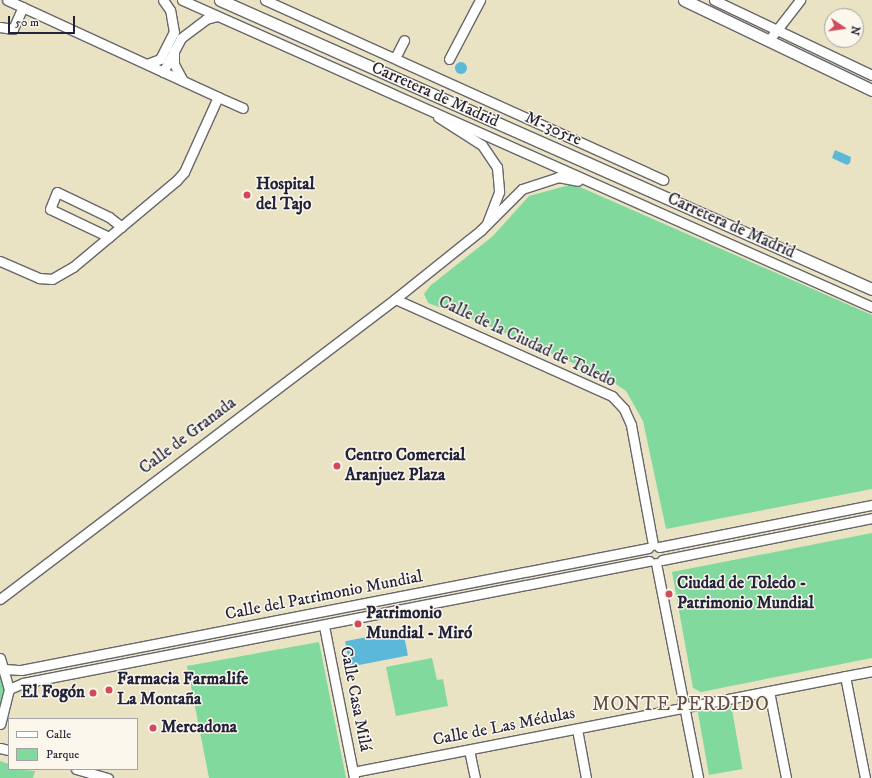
<!DOCTYPE html>
<meta charset="utf-8">
<style>
body{margin:0}
#map{position:relative;width:872px;height:778px;overflow:hidden;background:#eae3c3;font-family:"IM FELL DW Pica",serif}
div>[style]{position:absolute}
.green>*{inset:0;background:#81d99d;transform-origin:0 0}
.water>*{inset:0;background:#5cb8d9;transform-origin:0 0}
.round{border-radius:50%}
.roads{filter:drop-shadow(1px 0 #68666b) drop-shadow(-1px 0 #68666b) drop-shadow(0 1px #68666b) drop-shadow(0 -1px #68666b)}
.minor>*{height:9px;margin:-4.5px;padding:0 4.5px;transform-origin:4.5px;border-radius:4.5px;background:#fff}
.major>*{height:11px;margin:-5.5px;padding:0 5.5px;transform-origin:5.5px;border-radius:5.5px;background:#fff}
.dots>*{width:11px;height:11px;translate:-50% -50%;box-sizing:border-box;border:2px solid #fbf7ec;border-radius:50%}
span{translate:-50% -50%;white-space:nowrap;text-align:center;line-height:1.15;-webkit-text-stroke:3px #fbf7ec;paint-order:stroke}
.street-label{font-size:17px;color:#22223b}
.poi-label{font-size:17px;color:#22223b;font-weight:700}
.left{translate:0 -50%;text-align:left}
.right{translate:-100% -50%;text-align:right}
.quarter-label{font-size:19px;color:#614b47;letter-spacing:1px}
.legend{position:absolute;left:8px;top:718px;width:130px;height:52px;box-sizing:border-box;background:#fbf7ec;border:1px solid #a4a2a5;margin:0;padding:5px 7px;list-style:none;font-size:12px;color:#22223b}
.legend li{display:flex;align-items:center;gap:8px;height:20px}
.legend b{width:20px;border:1px solid #a4a2a5}
.north{position:absolute;left:824px;top:8px;width:40px;height:40px;box-sizing:border-box;background:#fbf7ec;border:1px solid #a4a2a5;border-radius:50%;rotate:103deg;font-size:11px;font-weight:700;line-height:16px;text-align:center;color:#22223b}
.north::after{content:'';display:block;margin:auto;width:14px;height:18px;background:#d1495b;clip-path:polygon(50% 0,100% 100%,50% 72%,0 100%)}
.scale{position:absolute;left:8px;top:16px;width:67px;height:18px;box-sizing:border-box;border:2px solid #22223b;border-top:0;padding-left:5px;font-size:12px;line-height:14px;white-space:nowrap;color:#22223b;-webkit-text-stroke:3px #fbf7ec;paint-order:stroke}
</style>
<div id="map">
<div class="green">
<div style="clip-path:polygon(573px 184px,872px 315px,872px 489px,666px 529px,643px 421px,626px 391px,607px 378px,482px 323px,428px 303px,424px 294px,430px 286px,493px 236px,529px 196px)"></div>
<div style="clip-path:polygon(872px 533px,872px 658px,701px 692px,693px 688px,672px 572px)"></div>
<div style="clip-path:polygon(319px 642px,346px 778px,209px 778px,187px 666px)"></div>
<div style="clip-path:polygon(432px 658px,437px 680px,443px 679px,448px 706px,396px 716px,386px 667px)"></div>
<div style="clip-path:polygon(0 671px,4px 692px,0 715px)"></div>
<div style="left:731px;top:704px;width:66px;height:34px;rotate:80deg"></div>
<div style="clip-path:polygon(0 761px,9px 764px,9px 769px,35px 771px,33px 778px,0 778px)"></div>
</div>
<div class="water">
<div class="round" style="left:455px;top:62px;width:12px;height:12px"></div>
<div style="clip-path:polygon(835px 150px,851px 157px,850px 163px,847px 165px,832px 158px)"></div>
<div style="left:403px;top:630px;width:26px;height:59px;rotate:79deg"></div>
</div>
<div class="roads">
<div class="minor">
<div style="left:182px;top:0;width:755px;rotate:23.99deg"></div>
<div style="left:265px;top:0;width:437px;rotate:24.3deg"></div>
<div style="left:714px;top:0;width:175px;rotate:25.4deg"></div>
<div style="left:0;top:27px;width:13px;rotate:9deg"></div>
<div style="left:13px;top:29px;width:24px;rotate:-66deg"></div>
<div style="left:769px;top:40px;width:51px;rotate:-52.2deg"></div>
<div style="left:174px;top:50px;width:14px;rotate:90deg"></div>
<div style="left:174px;top:64px;width:19px;rotate:62deg"></div>
<div style="left:395px;top:58px;width:20px;rotate:-63deg"></div>
<div style="left:449px;top:59px;width:67px;rotate:-62.3deg"></div>
<div style="left:147px;top:64px;width:14px;rotate:-21deg"></div>
<div style="left:160px;top:59px;width:30px;rotate:-63deg"></div>
<div style="left:174px;top:32px;width:22px;rotate:-100deg"></div>
<div style="left:170px;top:10px;width:12px;rotate:-125deg"></div>
<div style="left:163px;top:72px;width:38px;rotate:-62deg"></div>
<div style="left:181px;top:38px;width:31px;rotate:-37deg"></div>
<div style="left:206px;top:19px;width:11px;rotate:-15deg"></div>
<div style="left:218px;top:97px;width:27px;rotate:24deg"></div>
<div style="left:438px;top:117px;width:52px;rotate:32.5deg"></div>
<div style="left:482px;top:145px;width:27px;rotate:56deg"></div>
<div style="left:497px;top:167px;width:25px;rotate:85deg"></div>
<div style="left:499px;top:192px;width:33px;rotate:111deg"></div>
<div style="left:109px;top:237px;width:65px;rotate:-154.6deg"></div>
<div style="left:50px;top:209px;width:18px;rotate:-68deg"></div>
<div style="left:57px;top:192px;width:58px;rotate:25.7deg"></div>
<div style="left:109px;top:217px;width:16px;rotate:38deg"></div>
<div style="left:0;top:261px;width:43px;rotate:23.6deg"></div>
<div style="left:39px;top:278px;width:13px;rotate:4deg"></div>
<div style="left:52px;top:279px;width:24px;rotate:-30deg"></div>
<div style="left:73px;top:267px;width:134px;rotate:-39.9deg"></div>
<div style="left:176px;top:181px;width:12px;rotate:-48deg"></div>
<div style="left:184px;top:172px;width:82px;rotate:-65.6deg"></div>
<div style="left:218px;top:97px;width:232px;rotate:-155.3deg"></div>
<div style="left:395px;top:299px;width:238px;rotate:24.1deg"></div>
<div style="left:612px;top:396px;width:18px;rotate:47deg"></div>
<div style="left:624px;top:409px;width:17px;rotate:66deg"></div>
<div style="left:631px;top:425px;width:122px;rotate:79.6deg"></div>
<div style="left:659px;top:547px;width:217px;rotate:-11.2deg"></div>
<div style="left:662px;top:560px;width:214px;rotate:-11.3deg"></div>
<div style="left:656px;top:563px;width:219px;rotate:78.9deg"></div>
<div style="left:0;top:599px;width:496px;rotate:-37.2deg"></div>
<div style="left:395px;top:299px;width:110px;rotate:-38.7deg"></div>
<div style="left:481px;top:230px;width:58px;rotate:-45deg"></div>
<div style="left:522px;top:189px;width:38px;rotate:-18deg"></div>
<div style="left:558px;top:177px;width:20px;rotate:11deg"></div>
<div style="left:324px;top:626px;width:154px;rotate:78.8deg"></div>
<div style="left:0;top:658px;width:32px;rotate:74deg"></div>
<div style="left:9px;top:689px;width:36px;rotate:104deg"></div>
<div style="left:5px;top:669px;width:16px;rotate:4deg"></div>
<div style="left:21px;top:670px;width:639px;rotate:-11.01deg"></div>
<div style="left:845px;top:676px;width:104px;rotate:78.9deg"></div>
<div style="left:9px;top:689px;width:15px;rotate:-23deg"></div>
<div style="left:23px;top:683px;width:638px;rotate:-11.03deg"></div>
<div style="left:769px;top:691px;width:89px;rotate:78.9deg"></div>
<div style="left:577px;top:729px;width:50px;rotate:79.6deg"></div>
<div style="left:0;top:748px;width:9px;rotate:13deg"></div>
<div style="left:469px;top:750px;width:29px;rotate:78deg"></div>
<div style="left:76px;top:769px;width:33px;rotate:16deg"></div>
<div style="left:353px;top:772px;width:529px;rotate:-11.01deg"></div>
</div>
<div class="major">
<div style="left:220px;top:0;width:713px;rotate:23.91deg"></div>
<div style="left:684px;top:0;width:208px;rotate:25.6deg"></div>
</div>
</div>
<div class="dots">
<div style="left:247px;top:195px;background:#d1495b"></div>
<div style="left:337px;top:466px;background:#d1495b"></div>
<div style="left:669px;top:594px;background:#d1495b"></div>
<div style="left:358px;top:624px;background:#d1495b"></div>
<div style="left:109px;top:690px;background:#d1495b"></div>
<div style="left:93px;top:693px;background:#d1495b"></div>
<div style="left:153px;top:728px;background:#d1495b"></div>
</div>
<div class="street-label">
<span style="left:435px;top:95px;rotate:24deg">Carretera de Madrid</span>
<span style="left:553px;top:129px;rotate:24deg">M-305re</span>
<span style="left:731px;top:226px;rotate:24deg">Carretera de Madrid</span>
<span style="left:527px;top:342px;rotate:25deg">Calle de la Ciudad de Toledo</span>
<span style="left:188px;top:436px;rotate:-37deg">Calle de Granada</span>
<span style="left:324px;top:596px;rotate:-11deg">Calle del Patrimonio Mundial</span>
<span style="left:355px;top:699px;rotate:79deg">Calle Casa Milá</span>
<span style="left:504px;top:727px;rotate:-11deg">Calle de Las Médulas</span>
</div>
<div class="poi-label">
<span class="left" style="left:256px;top:195px">Hospital<br>del Tajo</span>
<span class="left" style="left:345px;top:466px">Centro Comercial<br>Aranjuez Plaza</span>
<span class="left" style="left:677px;top:594px">Ciudad de Toledo -<br>Patrimonio Mundial</span>
<span class="left" style="left:366px;top:624px">Patrimonio<br>Mundial - Miró</span>
<span class="left" style="left:117px;top:690px">Farmacia Farmalife<br>La Montaña</span>
<span class="right" style="left:85px;top:693px">El Fogón</span>
<span class="left" style="left:161px;top:728px">Mercadona</span>
</div>
<div class="quarter-label">
<span style="left:681px;top:705px">MONTE PERDIDO</span>
</div>
<ul class="legend">
<li><b style="height:5px;background:#fff"></b>Calle</li>
<li><b style="height:11px;background:#81d99d"></b>Parque</li>
</ul>
<div class="north">N</div>
<div class="scale">50 m</div>
</div>
